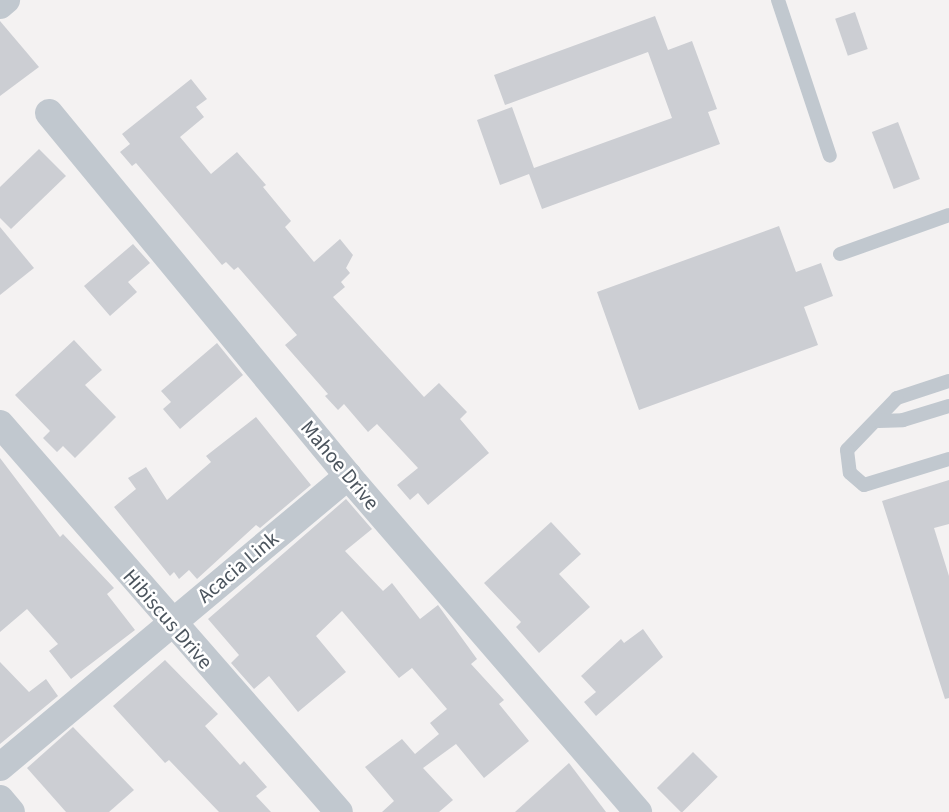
<!DOCTYPE html>
<style>
body{margin:0}
#map{position:relative;width:949px;height:812px;overflow:hidden;background:#f4f2f2;font-family:"Source Sans 3",sans-serif}
div>[style]{position:absolute}
.building>*{inset:0;background:#ccced3;transform-origin:0 0}
.lane>*{height:14px;margin:-7px;padding:0 7px;transform-origin:7px;border-radius:7px;background:#c1c8cf}
.street>*{height:28px;margin:-14px;padding:0 14px;transform-origin:14px;border-radius:14px;background:#c1c8cf}
span{translate:-50% -50%;white-space:nowrap;text-align:center;line-height:1.15;-webkit-text-stroke:5px #fff;paint-order:stroke}
.street-label{font-size:21px;color:#4b545d}
</style>
<div id="map">
<div class="building">
<div style="left:855px;top:12px;width:39px;height:21px;rotate:71deg"></div>
<div style="clip-path:polygon(655px 16px,668px 50px,692px 41px,717px 109px,708px 112px,720px 144px,542px 209px,529px 174px,500px 185px,477px 120px,512px 107px,534px 168px,672px 118px,648px 52px,505px 105px,494px 75px)"></div>
<div style="clip-path:polygon(0 21px,39px 67px,0 96px)"></div>
<div style="clip-path:polygon(191px 79px,207px 99px,196px 107px,204px 117px,180px 137px,211px 174px,237px 152px,266px 185px,263px 187px,291px 221px,285px 227px,314px 262px,340px 239px,353px 255px,346px 268px,350px 273px,341px 282px,345px 287px,333px 297px,424px 397px,439px 383px,467px 412px,460px 419px,489px 453px,428px 505px,418px 493px,410px 500px,397px 485px,418px 468px,377px 424px,368px 432px,344px 404px,338px 410px,325px 396px,328px 394px,285px 345px,297px 335px,238px 267px,234px 270px,226px 262px,222px 265px,136px 163px,132px 166px,120px 152px,130px 144px,122px 134px)"></div>
<div style="left:898px;top:122px;width:61px;height:28px;rotate:69deg"></div>
<div style="clip-path:polygon(39px 149px,66px 176px,11px 229px,0 218px,0 187px)"></div>
<div style="clip-path:polygon(779px 226px,796px 272px,821px 263px,833px 296px,804px 307px,818px 345px,639px 410px,597px 292px)"></div>
<div style="clip-path:polygon(0 227px,34px 268px,0 295px)"></div>
<div style="clip-path:polygon(133px 244px,150px 263px,128px 282px,137px 292px,110px 316px,84px 286px)"></div>
<div style="clip-path:polygon(74px 340px,102px 370px,85px 385px,116px 417px,75px 458px,63px 446px,57px 452px,43px 438px,50px 431px,15px 395px)"></div>
<div style="clip-path:polygon(217px 343px,243px 375px,180px 429px,163px 409px,171px 402px,161px 391px)"></div>
<div style="clip-path:polygon(256px 417px,311px 485px,260px 528px,256px 525px,197px 579px,189px 570px,179px 579px,174px 572px,170px 576px,114px 507px,136px 489px,128px 478px,146px 467px,167px 500px,211px 462px,206px 456px)"></div>
<div style="clip-path:polygon(0 458px,60px 537px,63px 534px,114px 588px,107px 594px,135px 630px,71px 679px,49px 651px,58px 644px,27px 609px,0 632px)"></div>
<div style="clip-path:polygon(949px 480px,949px 524px,934px 528px,949px 576px,949px 698px,945px 699px,882px 501px)"></div>
<div style="clip-path:polygon(346px 499px,372px 529px,345px 551px,383px 591px,392px 583px,420px 619px,438px 605px,477px 659px,471px 664px,504px 700px,499px 704px,529px 741px,484px 778px,456px 744px,423px 768px,453px 800px,439px 812px,382px 812px,394px 801px,365px 767px,402px 739px,415px 754px,439px 734px,430px 723px,447px 709px,412px 668px,399px 678px,342px 611px,316px 636px,346px 672px,298px 712px,269px 676px,254px 689px,231px 663px,239px 655px,208px 619px)"></div>
<div style="clip-path:polygon(551px 522px,581px 554px,559px 574px,590px 607px,539px 653px,516px 627px,521px 622px,484px 583px)"></div>
<div style="clip-path:polygon(643px 629px,663px 657px,596px 716px,584px 702px,596px 692px,581px 676px,621px 639px,624px 643px)"></div>
<div style="clip-path:polygon(165px 660px,218px 714px,205px 726px,240px 765px,244px 761px,267px 787px,256px 796px,271px 812px,219px 812px,169px 760px,165px 763px,113px 706px)"></div>
<div style="clip-path:polygon(0 662px,29px 692px,46px 679px,58px 696px,0 744px)"></div>
<div style="clip-path:polygon(73px 727px,134px 790px,109px 812px,66px 812px,27px 768px)"></div>
<div style="left:693px;top:752px;width:35px;height:51px;rotate:45deg"></div>
<div style="clip-path:polygon(569px 763px,606px 812px,515px 812px)"></div>
</div>
<div class="lane">
<div style="left:778px;top:0;width:164px;rotate:71.6deg"></div>
<div style="left:840px;top:254px;width:116px;rotate:-19.7deg"></div>
<div style="left:949px;top:381px;width:55px;rotate:161.9deg"></div>
<div style="left:897px;top:398px;width:72px;rotate:133.9deg"></div>
<div style="left:847px;top:450px;width:23px;rotate:83deg"></div>
<div style="left:850px;top:473px;width:18px;rotate:41deg"></div>
<div style="left:864px;top:485px;width:89px;rotate:-17deg"></div>
<div style="left:879px;top:421px;width:24px;rotate:-2deg"></div>
<div style="left:903px;top:420px;width:48px;rotate:-16.9deg"></div>
</div>
<div class="street">
<div style="left:0;top:5px;width:8px;rotate:-40deg"></div>
<div style="left:49px;top:113px;width:470px;rotate:50.5deg"></div>
<div style="left:348px;top:476px;width:444px;rotate:49.2deg"></div>
<div style="left:0;top:424px;width:515px;rotate:48.86deg"></div>
<div style="left:0;top:767px;width:454px;rotate:-39.9deg"></div>
<div style="left:0;top:799px;width:17px;rotate:50deg"></div>
</div>
<div class="street-label">
<span style="left:340px;top:465px;rotate:50deg">Mahoe Drive</span>
<span style="left:238px;top:567px;rotate:-40deg">Acacia Link</span>
<span style="left:168px;top:619px;rotate:49deg">Hibiscus Drive</span>
</div>
</div>
